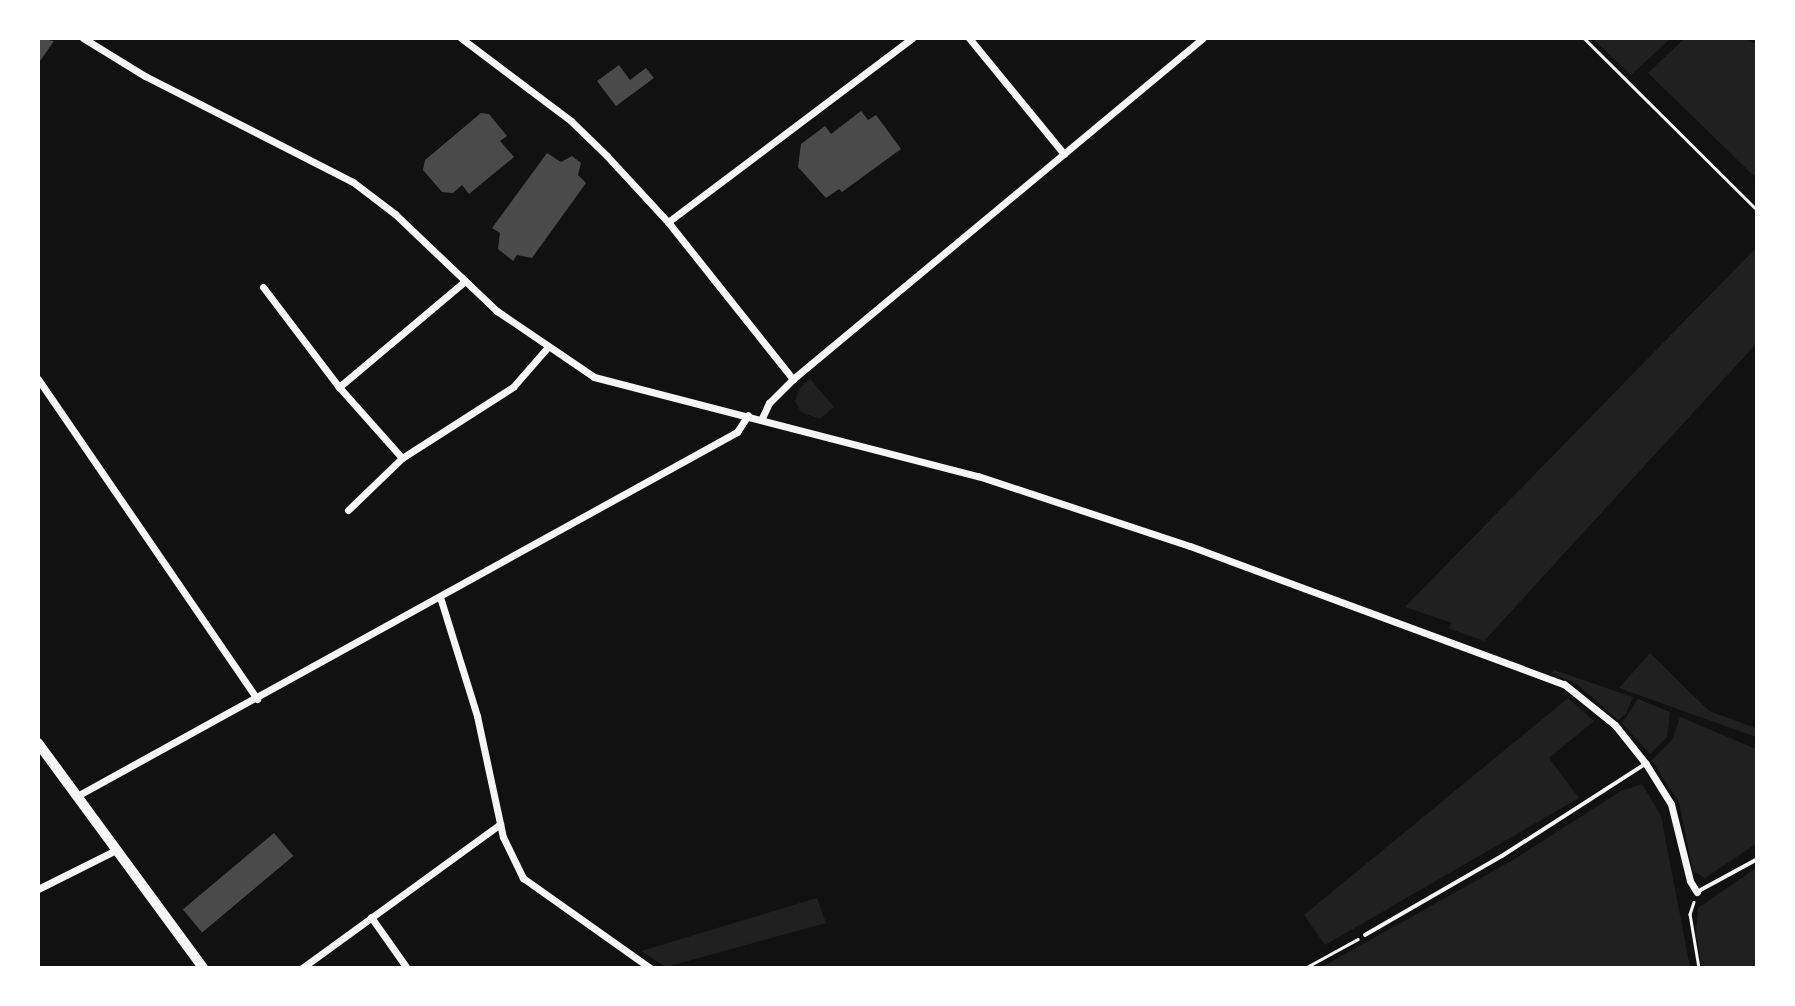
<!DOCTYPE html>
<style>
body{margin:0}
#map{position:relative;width:1795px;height:1006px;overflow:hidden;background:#111;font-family:"Crimson Pro",serif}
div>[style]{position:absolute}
.green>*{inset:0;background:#202020}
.building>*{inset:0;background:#4a4a4a;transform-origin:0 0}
.path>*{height:2.5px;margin:-1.25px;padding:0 1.25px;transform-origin:1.25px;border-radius:1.25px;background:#f5f5f5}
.service>*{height:3.5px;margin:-1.75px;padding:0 1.75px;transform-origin:1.75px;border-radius:1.75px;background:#f5f5f5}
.minor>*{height:7px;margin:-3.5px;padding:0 3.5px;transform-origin:3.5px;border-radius:3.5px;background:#f5f5f5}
.secondary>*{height:10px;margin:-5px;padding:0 5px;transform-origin:5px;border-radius:5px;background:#f5f5f5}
span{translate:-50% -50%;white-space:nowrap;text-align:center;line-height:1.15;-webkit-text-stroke:5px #fff;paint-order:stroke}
.frame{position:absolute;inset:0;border:40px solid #fff;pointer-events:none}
</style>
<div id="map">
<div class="green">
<div style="clip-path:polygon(1593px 39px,1670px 39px,1631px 75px)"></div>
<div style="clip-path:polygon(1684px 39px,1744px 39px,1756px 44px,1756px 178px,1648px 73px)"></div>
<div style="clip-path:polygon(1756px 248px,1756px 344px,1484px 641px,1448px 628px,1452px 623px,1405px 607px)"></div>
<div style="clip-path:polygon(810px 379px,834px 407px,820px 419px,801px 412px,795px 401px,799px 389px)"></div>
<div style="clip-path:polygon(1650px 653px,1709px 711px,1756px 728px,1756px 737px,1619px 688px)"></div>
<div style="clip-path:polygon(1554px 670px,1633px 697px,1626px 714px,1618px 720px,1578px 685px,1552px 673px)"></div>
<div style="clip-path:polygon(1568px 698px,1594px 721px,1549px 758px,1579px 798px,1325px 945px,1304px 915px)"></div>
<div style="clip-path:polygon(1638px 699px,1670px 712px,1667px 737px,1650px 754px,1622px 723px)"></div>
<div style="clip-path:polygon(1680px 717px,1756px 749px,1756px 844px,1705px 878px,1693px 871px,1679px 803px,1652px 760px,1672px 740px)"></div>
<div style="clip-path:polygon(1642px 784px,1661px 816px,1690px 967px,1322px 967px,1513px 860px,1621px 791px)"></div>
<div style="clip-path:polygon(1756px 868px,1756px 967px,1702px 967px,1696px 933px,1698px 908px)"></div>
<div style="clip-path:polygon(817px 898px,826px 923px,666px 967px,641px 951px)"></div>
</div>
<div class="building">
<div style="clip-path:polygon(38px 38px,54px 41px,38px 64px)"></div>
<div style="clip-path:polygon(619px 65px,630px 80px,646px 68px,654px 78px,616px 106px,597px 81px)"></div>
<div style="clip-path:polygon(861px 111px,868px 120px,876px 115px,901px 149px,842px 192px,839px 189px,826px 198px,798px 167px,801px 144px,825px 126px,831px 134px)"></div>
<div style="clip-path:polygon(481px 113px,489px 114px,507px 136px,500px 141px,514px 157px,469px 194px,462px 185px,453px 193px,442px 192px,423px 170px,425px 160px)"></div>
<div style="clip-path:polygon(547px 153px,561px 162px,572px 156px,581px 163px,578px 175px,586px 183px,532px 258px,517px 255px,513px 261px,498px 249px,500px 233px,492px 228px)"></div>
<div style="left:274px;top:833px;width:30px;height:119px;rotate:50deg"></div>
</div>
<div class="path">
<div style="left:1584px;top:38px;width:243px;rotate:44.8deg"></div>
<div style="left:1694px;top:902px;width:13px;rotate:108deg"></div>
<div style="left:1690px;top:914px;width:55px;rotate:80.5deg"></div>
<div style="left:1305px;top:968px;width:60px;rotate:-28.7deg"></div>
</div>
<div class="service">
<div style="left:1697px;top:892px;width:67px;rotate:-28.5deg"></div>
<div style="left:1365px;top:935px;width:158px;rotate:-30deg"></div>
<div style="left:1502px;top:856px;width:169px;rotate:-32.7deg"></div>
</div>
<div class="minor">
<div style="left:83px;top:38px;width:73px;rotate:31.5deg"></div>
<div style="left:145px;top:76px;width:233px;rotate:27deg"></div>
<div style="left:353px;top:182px;width:53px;rotate:37.3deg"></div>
<div style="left:395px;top:214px;width:141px;rotate:43.6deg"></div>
<div style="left:497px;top:311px;width:117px;rotate:34.2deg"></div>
<div style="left:594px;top:377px;width:397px;rotate:14.5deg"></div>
<div style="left:978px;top:476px;width:223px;rotate:18.3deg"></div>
<div style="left:1190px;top:546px;width:399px;rotate:20.3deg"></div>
<div style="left:1564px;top:684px;width:65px;rotate:38.8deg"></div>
<div style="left:1615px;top:725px;width:50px;rotate:51.5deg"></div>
<div style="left:1646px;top:764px;width:47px;rotate:58deg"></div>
<div style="left:1671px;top:804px;width:79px;rotate:76.1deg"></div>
<div style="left:1690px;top:881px;width:13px;rotate:58deg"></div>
<div style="left:461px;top:38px;width:138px;rotate:37deg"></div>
<div style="left:571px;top:121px;width:50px;rotate:44.2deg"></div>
<div style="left:607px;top:156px;width:90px;rotate:47.3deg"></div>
<div style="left:668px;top:222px;width:201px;rotate:51.5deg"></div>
<div style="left:969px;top:38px;width:150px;rotate:50.7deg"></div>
<div style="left:668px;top:222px;width:306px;rotate:-37deg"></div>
<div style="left:465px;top:281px;width:165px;rotate:139.9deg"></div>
<div style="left:339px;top:387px;width:95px;rotate:48.4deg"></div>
<div style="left:402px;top:458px;width:132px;rotate:-32.6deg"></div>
<div style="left:513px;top:387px;width:52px;rotate:-48.9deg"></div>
<div style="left:263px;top:287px;width:126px;rotate:52.8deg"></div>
<div style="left:38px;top:379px;width:388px;rotate:55.6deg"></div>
<div style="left:762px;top:418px;width:17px;rotate:-65deg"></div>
<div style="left:769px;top:403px;width:34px;rotate:-45deg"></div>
<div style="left:793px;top:379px;width:533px;rotate:-39.75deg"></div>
<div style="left:348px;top:510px;width:75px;rotate:-43.9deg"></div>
<div style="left:440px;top:597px;width:125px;rotate:72.7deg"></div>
<div style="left:477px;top:716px;width:124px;rotate:77.9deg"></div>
<div style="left:503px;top:837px;width:46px;rotate:64deg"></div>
<div style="left:523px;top:878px;width:156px;rotate:35.3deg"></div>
<div style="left:77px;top:796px;width:754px;rotate:-28.88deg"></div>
<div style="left:737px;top:432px;width:20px;rotate:-57deg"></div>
<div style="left:38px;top:889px;width:87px;rotate:-26.6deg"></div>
<div style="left:371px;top:917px;width:62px;rotate:54.8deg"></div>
<div style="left:302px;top:968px;width:245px;rotate:-36deg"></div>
</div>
<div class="secondary">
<div style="left:38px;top:743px;width:279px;rotate:53.7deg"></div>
</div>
<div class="frame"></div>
</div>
